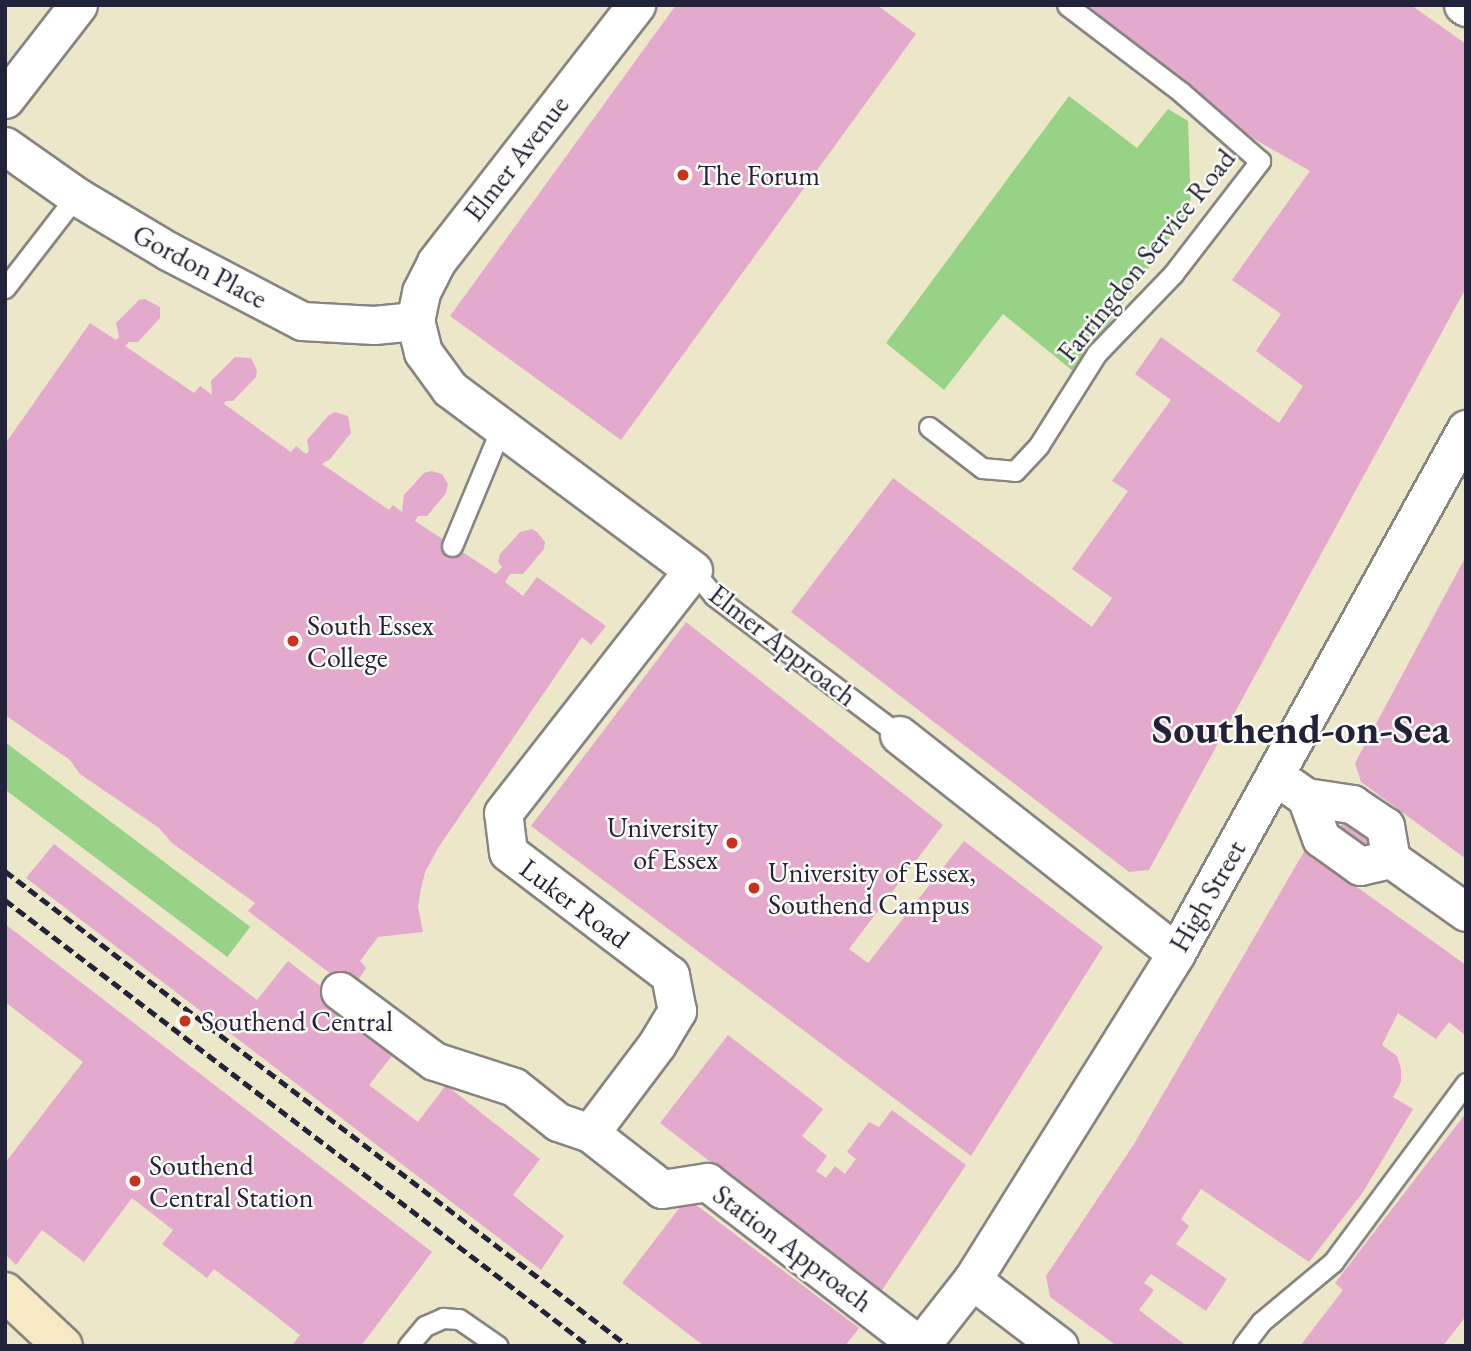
<!DOCTYPE html>
<style>
body{margin:0}
#map{position:relative;width:1471px;height:1351px;overflow:hidden;background:#ede7ca;font-family:"EB Garamond",serif}
div>[style]{position:absolute}
.green>*{inset:0;background:#97d286;transform-origin:0 0}
.building>*{inset:0;background:#e3aace;transform-origin:0 0}
.roads{filter:drop-shadow(2px 0 #888482) drop-shadow(-2px 0 #888482) drop-shadow(0 2px #888482) drop-shadow(0 -2px #888482)}
.lane>*{height:19px;margin:-9.5px;padding:0 9.5px;transform-origin:9.5px;border-radius:9.5px;background:#fff}
.street>*{height:37px;margin:-18.5px;padding:0 18.5px;transform-origin:18.5px;border-radius:18.5px;background:#fff}
.secondary>*{height:38px;margin:-19px;padding:0 19px;transform-origin:19px;border-radius:19px;background:#f7e9c3}
.rail>*{height:5px;margin-top:-2.5px;transform-origin:0;background:repeating-linear-gradient(90deg,#22223b 0 10px,transparent 0 15px)}
.dots>*{width:19px;height:19px;translate:-50% -50%;box-sizing:border-box;border:4px solid #fdfcf7;border-radius:50%}
span{translate:-50% -50%;white-space:nowrap;text-align:center;line-height:1.15;-webkit-text-stroke:5px #fdfcf7;paint-order:stroke}
.street-label{font-size:28px;color:#22223b}
.poi-label{font-size:28px;color:#22223b}
.left{translate:0 -50%;text-align:left}
.right{translate:-100% -50%;text-align:right}
.town-label{font-size:42px;color:#22223b;font-weight:700}
.frame{position:absolute;inset:0;border:7px solid #22223b;pointer-events:none}
</style>
<div id="map">
<div class="green">
<div style="clip-path:polygon(1069px 96px,1137px 148px,1168px 109px,1188px 121px,1191px 209px,1074px 372px,1003px 314px,944px 390px,886px 343px)"></div>
<div style="left:5px;top:742px;width:307px;height:38px;rotate:37deg"></div>
</div>
<div class="building">
<div style="clip-path:polygon(676px 5px,877px 5px,916px 34px,621px 440px,450px 316px)"></div>
<div style="clip-path:polygon(1079px 5px,1411px 5px,1466px 44px,1466px 288px,1149px 870px,1129px 872px,791px 612px,893px 478px,1092px 627px,1112px 598px,1072px 569px,1128px 491px,1112px 481px,1171px 400px,1135px 374px,1161px 337px,1279px 423px,1303px 386px,1256px 351px,1281px 314px,1232px 280px,1310px 171px,1237px 129px)"></div>
<div style="clip-path:polygon(145px 299px,160px 307px,160px 318px,138px 342px,129px 342px,125px 346px,194px 393px,200px 386px,212px 395px,211px 381px,235px 357px,251px 358px,257px 370px,256px 377px,233px 401px,226px 401px,224px 404px,227px 406px,291px 452px,296px 446px,306px 454px,309px 451px,307px 440px,329px 415px,335px 412px,348px 416px,351px 433px,330px 459px,322px 464px,389px 510px,393px 505px,402px 512px,404px 495px,424px 473px,431px 471px,442px 474px,448px 484px,446px 493px,427px 516px,418px 516px,415px 521px,496px 574px,502px 567px,498px 562px,500px 554px,520px 532px,532px 529px,537px 532px,545px 542px,544px 549px,523px 574px,510px 574px,505px 582px,523px 596px,537px 577px,606px 626px,591px 645px,582px 637px,438px 848px,425px 872px,421px 889px,418px 907px,423px 932px,378px 937px,360px 961px,366px 968px,352px 990px,248px 911px,255px 903px,172px 843px,159px 828px,80px 774px,70px 760px,5px 715px,5px 444px,90px 323px,116px 340px,119px 337px,116px 323px,139px 300px)"></div>
<div style="clip-path:polygon(1466px 556px,1466px 859px,1361px 782px,1355px 763px)"></div>
<div style="clip-path:polygon(686px 622px,943px 825px,849px 949px,868px 963px,964px 841px,1103px 947px,971px 1156px,531px 826px)"></div>
<div style="left:1349px;top:813px;width:38px;height:28px;rotate:33deg"></div>
<div style="clip-path:polygon(54px 844px,257px 1000px,288px 961px,399px 1047px,369px 1085px,418px 1122px,446px 1085px,540px 1159px,513px 1195px,564px 1236px,541px 1270px,26px 878px)"></div>
<div style="clip-path:polygon(1305px 850px,1466px 965px,1466px 1036px,1449px 1022px,1436px 1039px,1398px 1013px,1382px 1045px,1397px 1056px,1401px 1069px,1401px 1082px,1393px 1097px,1413px 1109px,1363px 1192px,1309px 1262px,1201px 1189px,1181px 1219px,1189px 1226px,1176px 1244px,1227px 1279px,1206px 1311px,1151px 1274px,1144px 1283px,1154px 1290px,1139px 1310px,1184px 1344px,1117px 1346px,1050px 1297px,1046px 1276px,1134px 1144px)"></div>
<div style="clip-path:polygon(5px 924px,432px 1252px,361px 1346px,296px 1346px,293px 1344px,300px 1335px,272px 1313px,214px 1269px,207px 1278px,162px 1244px,173px 1230px,132px 1198px,84px 1262px,42px 1230px,16px 1265px,5px 1254px,5px 1163px,83px 1062px,5px 1002px)"></div>
<div style="clip-path:polygon(728px 1035px,823px 1109px,802px 1136px,827px 1156px,816px 1171px,826px 1178px,835px 1166px,845px 1174px,856px 1159px,847px 1152px,869px 1122px,879px 1127px,892px 1110px,966px 1165px,880px 1293px,660px 1123px)"></div>
<div style="clip-path:polygon(1466px 1113px,1466px 1316px,1443px 1346px,1300px 1346px,1343px 1290px,1335px 1283px)"></div>
<div style="clip-path:polygon(687px 1198px,859px 1328px,845px 1346px,704px 1346px,622px 1283px)"></div>
</div>
<div class="roads">
<div class="lane">
<div style="left:5px;top:288px;width:116px;rotate:-52.3deg"></div>
<div style="left:929px;top:427px;width:67px;rotate:37.7deg"></div>
<div style="left:982px;top:468px;width:33px;rotate:5deg"></div>
<div style="left:1015px;top:471px;width:35px;rotate:-47deg"></div>
<div style="left:1039px;top:445px;width:109px;rotate:-57.8deg"></div>
<div style="left:1097px;top:353px;width:110px;rotate:-46.1deg"></div>
<div style="left:1173px;top:274px;width:143px;rotate:-52.4deg"></div>
<div style="left:1260px;top:161px;width:105px;rotate:-138.9deg"></div>
<div style="left:1181px;top:92px;width:143px;rotate:-142.7deg"></div>
<div style="left:452px;top:546px;width:128px;rotate:-67.4deg"></div>
<div style="left:693px;top:570px;width:33px;rotate:51deg"></div>
<div style="left:714px;top:596px;width:231px;rotate:36.9deg"></div>
<div style="left:408px;top:1346px;width:26px;rotate:-50deg"></div>
<div style="left:425px;top:1326px;width:20px;rotate:-24deg"></div>
<div style="left:443px;top:1318px;width:16px;rotate:4deg"></div>
<div style="left:459px;top:1319px;width:47px;rotate:34.7deg"></div>
<div style="left:1243px;top:1346px;width:30px;rotate:-53deg"></div>
<div style="left:1261px;top:1322px;width:94px;rotate:-39.8deg"></div>
<div style="left:1333px;top:1262px;width:223px;rotate:-53.4deg"></div>
</div>
<div class="street">
<div style="left:1463px;top:5px;width:4px;rotate:34deg"></div>
<div style="left:5px;top:99px;width:119px;rotate:-52.2deg"></div>
<div style="left:5px;top:146px;width:87px;rotate:35.2deg"></div>
<div style="left:76px;top:196px;width:107px;rotate:30.9deg"></div>
<div style="left:168px;top:251px;width:151px;rotate:27.6deg"></div>
<div style="left:302px;top:321px;width:72px;rotate:3.2deg"></div>
<div style="left:374px;top:325px;width:41px;rotate:-5.6deg"></div>
<div style="left:899px;top:735px;width:352px;rotate:38.2deg"></div>
<div style="left:1290px;top:786px;width:19px;rotate:35deg"></div>
<div style="left:1306px;top:797px;width:44px;rotate:69.9deg"></div>
<div style="left:1321px;top:838px;width:48px;rotate:35.7deg"></div>
<div style="left:1360px;top:866px;width:32px;rotate:-13deg"></div>
<div style="left:1306px;top:797px;width:47px;rotate:8.7deg"></div>
<div style="left:1352px;top:804px;width:40px;rotate:34deg"></div>
<div style="left:1385px;top:826px;width:34px;rotate:80deg"></div>
<div style="left:1391px;top:859px;width:92px;rotate:35.2deg"></div>
<div style="left:340px;top:991px;width:117px;rotate:36.7deg"></div>
<div style="left:434px;top:1061px;width:84px;rotate:18deg"></div>
<div style="left:514px;top:1087px;width:56px;rotate:38.5deg"></div>
<div style="left:558px;top:1122px;width:34px;rotate:19deg"></div>
<div style="left:590px;top:1133px;width:91px;rotate:37.9deg"></div>
<div style="left:662px;top:1189px;width:46px;rotate:-8.8deg"></div>
<div style="left:707px;top:1182px;width:269px;rotate:37.6deg"></div>
<div style="left:590px;top:1133px;width:111px;rotate:-53deg"></div>
<div style="left:657px;top:1044px;width:39px;rotate:-59deg"></div>
<div style="left:677px;top:1011px;width:37px;rotate:-101deg"></div>
<div style="left:670px;top:975px;width:203px;rotate:-142.8deg"></div>
<div style="left:508px;top:852px;width:39px;rotate:-97deg"></div>
<div style="left:503px;top:813px;width:308px;rotate:-52deg"></div>
<div style="left:693px;top:570px;width:303px;rotate:-143.3deg"></div>
<div style="left:450px;top:389px;width:46px;rotate:-126.1deg"></div>
<div style="left:423px;top:352px;width:32px;rotate:-104deg"></div>
<div style="left:415px;top:321px;width:30px;rotate:-78deg"></div>
<div style="left:421px;top:292px;width:34px;rotate:-63deg"></div>
<div style="left:436px;top:262px;width:326px;rotate:-52.1deg"></div>
<div style="left:972px;top:1280px;width:109px;rotate:37.2deg"></div>
<div style="left:920px;top:1346px;width:84px;rotate:-51.8deg"></div>
<div style="left:972px;top:1280px;width:385px;rotate:-58deg"></div>
<div style="left:1176px;top:953px;width:599px;rotate:-61.04deg"></div>
</div>
<div class="secondary">
<div style="left:5px;top:1292px;width:79px;rotate:43deg"></div>
</div>
</div>
<div class="rail">
<div style="left:5px;top:871px;width:783px;rotate:37.32deg"></div>
<div style="left:5px;top:900px;width:735px;rotate:37.37deg"></div>
</div>
<div class="dots">
<div style="left:683px;top:175px;background:#c8321e"></div>
<div style="left:293px;top:641px;background:#c8321e"></div>
<div style="left:732px;top:843px;background:#c8321e"></div>
<div style="left:754px;top:888px;background:#c8321e"></div>
<div style="left:185px;top:1021px;background:#c8321e"></div>
<div style="left:135px;top:1181px;background:#c8321e"></div>
</div>
<div class="street-label">
<span style="left:516px;top:158px;rotate:-52deg">Elmer Avenue</span>
<span style="left:1146px;top:255px;rotate:-51deg">Farringdon Service Road</span>
<span style="left:200px;top:266px;rotate:28deg">Gordon Place</span>
<span style="left:783px;top:645px;rotate:38deg">Elmer Approach</span>
<span style="left:1207px;top:896px;rotate:-60deg">High Street</span>
<span style="left:575px;top:903px;rotate:37deg">Luker Road</span>
<span style="left:793px;top:1248px;rotate:37deg">Station Approach</span>
</div>
<div class="poi-label">
<span class="left" style="left:697px;top:175px">The Forum</span>
<span class="left" style="left:307px;top:641px">South Essex<br>College</span>
<span class="right" style="left:718px;top:843px">University<br>of Essex</span>
<span class="left" style="left:768px;top:888px">University of Essex,<br>Southend Campus</span>
<span class="left" style="left:201px;top:1021px">Southend Central</span>
<span class="left" style="left:149px;top:1181px">Southend<br>Central Station</span>
</div>
<div class="town-label">
<span style="left:1301px;top:729px">Southend-on-Sea</span>
</div>
<div class="frame"></div>
</div>
